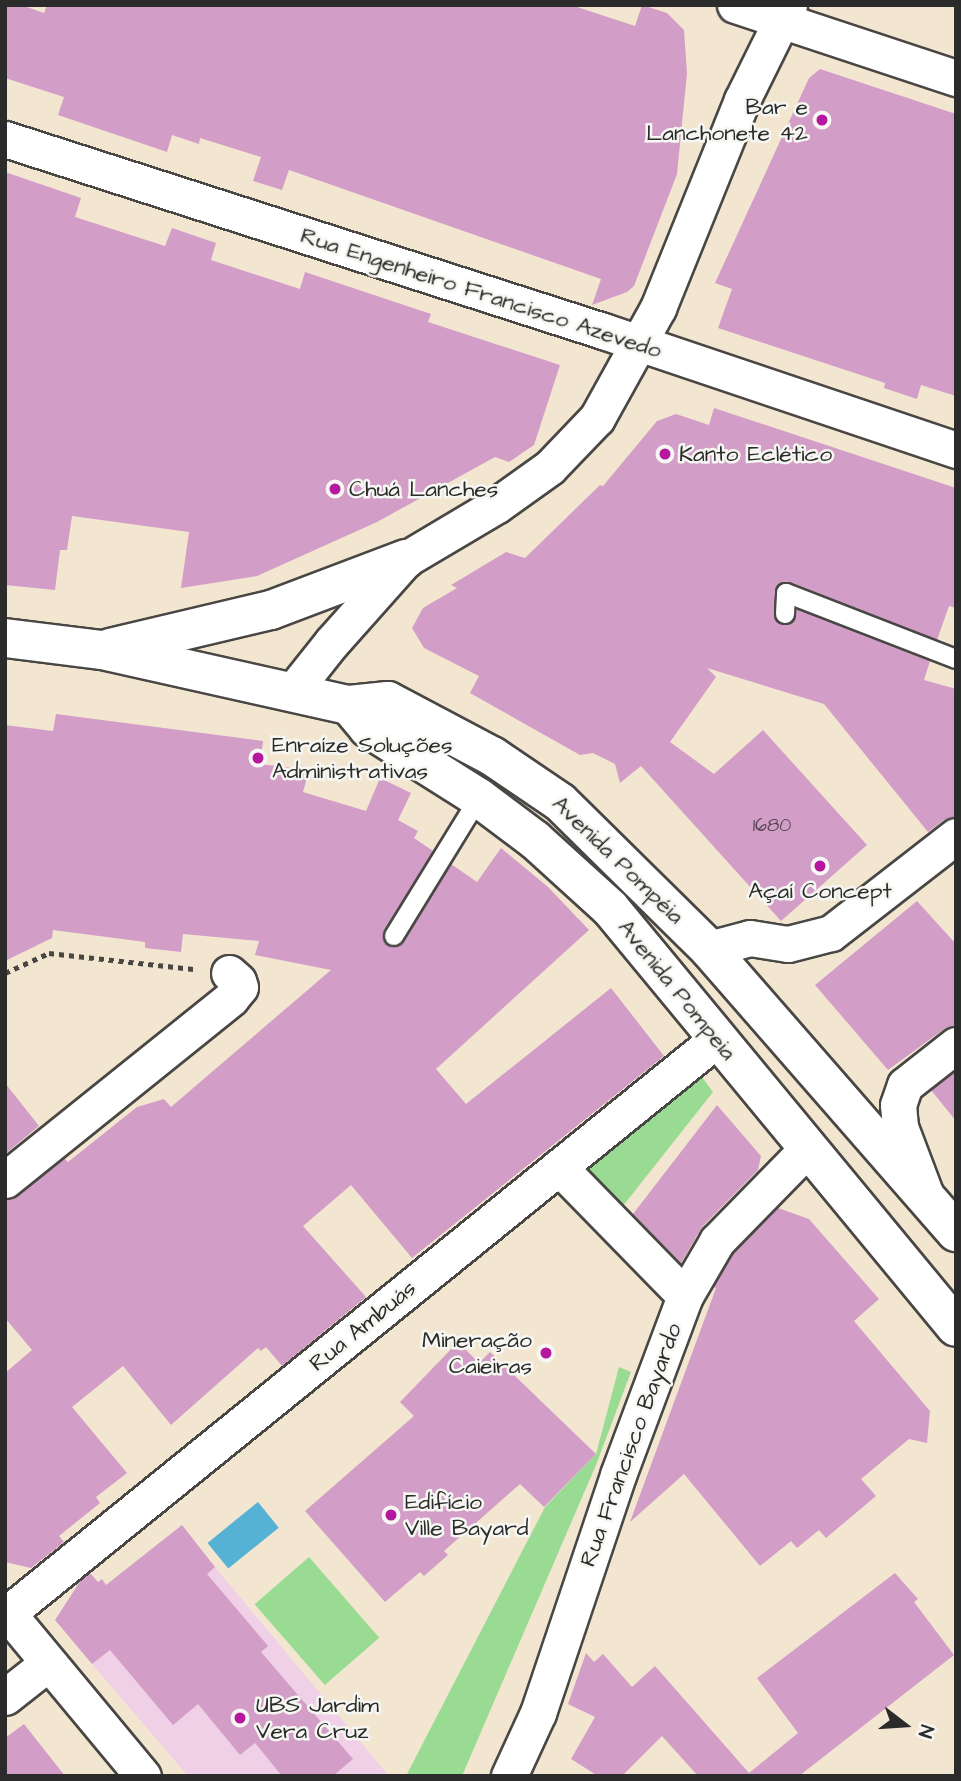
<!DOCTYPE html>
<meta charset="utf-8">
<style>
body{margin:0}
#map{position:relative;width:961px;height:1781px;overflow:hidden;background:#f3e6d1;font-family:"Architects Daughter",sans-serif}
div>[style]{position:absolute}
.built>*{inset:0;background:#efd0e6}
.green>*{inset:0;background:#99db92;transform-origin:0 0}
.water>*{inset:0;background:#56b2d4;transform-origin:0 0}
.building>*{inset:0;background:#d29dc7}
.path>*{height:4.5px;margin-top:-2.25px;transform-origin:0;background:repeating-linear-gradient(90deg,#494744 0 5px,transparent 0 10px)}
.roads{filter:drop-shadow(2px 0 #494744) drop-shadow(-2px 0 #494744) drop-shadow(0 2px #494744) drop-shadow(0 -2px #494744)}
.service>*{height:18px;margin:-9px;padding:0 9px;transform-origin:9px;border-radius:9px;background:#fff}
.minor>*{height:35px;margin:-17.5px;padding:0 17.5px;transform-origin:17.5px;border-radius:17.5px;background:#fff}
.secondary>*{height:38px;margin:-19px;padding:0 19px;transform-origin:19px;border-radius:19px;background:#fff}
.dots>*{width:19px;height:19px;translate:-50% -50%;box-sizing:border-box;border:4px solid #f6f6f2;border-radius:50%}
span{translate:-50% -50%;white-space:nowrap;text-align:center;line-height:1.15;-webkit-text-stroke:5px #f6f6f2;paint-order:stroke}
.number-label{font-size:19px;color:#554852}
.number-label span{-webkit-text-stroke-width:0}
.poi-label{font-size:23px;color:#2b2b2b}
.right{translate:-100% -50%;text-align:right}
.left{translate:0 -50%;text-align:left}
.street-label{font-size:23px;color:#2b2b2b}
.frame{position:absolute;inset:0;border:7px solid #2b2b2b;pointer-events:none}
.north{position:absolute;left:870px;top:1690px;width:70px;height:70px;-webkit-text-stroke:5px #f6f6f2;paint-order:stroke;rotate:107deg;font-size:19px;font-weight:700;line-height:28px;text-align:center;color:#2b2b2b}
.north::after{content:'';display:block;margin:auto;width:24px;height:32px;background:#2b2b2b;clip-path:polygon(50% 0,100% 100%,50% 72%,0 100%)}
</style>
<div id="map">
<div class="built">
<div style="clip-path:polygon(215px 1567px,389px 1776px,188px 1776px,92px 1664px)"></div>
</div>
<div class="green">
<div style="clip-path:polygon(696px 1069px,713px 1092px,619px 1211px,578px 1166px)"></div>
<div style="clip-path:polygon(619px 1367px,631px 1372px,596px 1465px,462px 1776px,406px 1776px,545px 1507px,596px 1454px)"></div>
<div style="left:309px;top:1557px;width:107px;height:72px;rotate:49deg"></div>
</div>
<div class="water">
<div style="left:258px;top:1502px;width:33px;height:65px;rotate:51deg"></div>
</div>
<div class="building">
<div style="clip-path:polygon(5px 5px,21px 5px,44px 13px,47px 5px,571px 5px,635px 26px,642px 5px,667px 13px,684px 30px,687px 73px,677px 174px,634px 286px,627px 292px,592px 305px,601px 279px,289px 170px,282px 190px,253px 181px,261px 157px,200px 138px,199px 144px,172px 135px,167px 152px,58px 115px,64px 97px,5px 78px)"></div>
<div style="clip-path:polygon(820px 69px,956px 114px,956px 396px,921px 385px,917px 399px,884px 388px,885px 383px,718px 328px,732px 289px,715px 283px,809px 78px)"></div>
<div style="clip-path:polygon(5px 172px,81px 198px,75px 217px,165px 246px,172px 228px,216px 243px,211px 260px,300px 289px,305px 272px,431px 314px,428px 322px,560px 365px,534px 445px,509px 462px,495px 457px,377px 522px,257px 576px,181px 588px,189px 532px,72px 516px,67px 550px,60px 550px,55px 590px,5px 585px)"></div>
<div style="clip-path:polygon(714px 408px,956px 488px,956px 608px,949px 606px,937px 640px,790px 582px,780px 583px,776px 588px,774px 613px,778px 623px,785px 625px,794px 621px,797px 609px,930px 661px,924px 680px,956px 689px,956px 816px,944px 820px,928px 832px,824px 704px,707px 668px,716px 677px,670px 742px,714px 774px,763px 730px,867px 845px,781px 921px,641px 766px,620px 783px,615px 764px,593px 753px,580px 755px,470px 693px,479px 676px,424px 648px,412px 628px,423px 608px,457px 588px,451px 585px,506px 552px,525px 558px,600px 485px,603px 486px,657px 421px,676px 414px,709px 425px)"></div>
<div style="clip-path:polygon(56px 714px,263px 741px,260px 764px,309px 770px,303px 792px,366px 811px,380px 778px,411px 793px,398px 820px,418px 831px,414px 838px,433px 851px,384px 930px,384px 941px,389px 946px,399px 946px,404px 942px,451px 864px,477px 882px,501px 848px,548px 887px,589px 930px,436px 1069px,466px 1104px,611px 988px,664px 1056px,412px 1258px,351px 1185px,303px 1226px,366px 1297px,282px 1366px,266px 1347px,261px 1351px,258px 1348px,171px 1425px,123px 1366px,72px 1407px,127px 1473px,96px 1497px,100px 1503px,59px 1536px,64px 1542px,31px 1568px,5px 1562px,5px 1373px,32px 1350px,5px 1318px,5px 1200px,18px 1196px,64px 1158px,68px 1162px,137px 1107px,164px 1099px,171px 1107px,331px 970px,255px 955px,259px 941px,183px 934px,181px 952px,145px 948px,145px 942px,53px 930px,52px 938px,5px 961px,5px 725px,53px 731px)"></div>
<div style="clip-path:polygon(917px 901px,956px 944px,956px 1025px,944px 1029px,888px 1070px,815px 985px)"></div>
<div style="clip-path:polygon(956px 1071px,956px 1121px,931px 1090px)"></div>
<div style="clip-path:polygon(5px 1083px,39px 1126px,5px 1154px)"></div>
<div style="clip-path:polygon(717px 1105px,761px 1156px,758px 1170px,702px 1227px,681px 1263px,633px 1214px)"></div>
<div style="clip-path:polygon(778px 1208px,809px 1219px,879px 1299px,854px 1321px,930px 1411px,927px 1443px,909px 1439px,861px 1479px,876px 1496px,826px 1538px,819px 1530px,797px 1548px,791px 1541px,760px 1566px,684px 1474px,630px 1522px,716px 1288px,714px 1287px,733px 1253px)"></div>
<div style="clip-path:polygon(458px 1342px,479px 1363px,490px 1352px,596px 1454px,544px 1507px,520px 1484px,444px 1551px,448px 1555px,424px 1576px,420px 1572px,385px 1602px,305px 1511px,414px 1416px,400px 1402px)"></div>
<div style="clip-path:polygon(182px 1525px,215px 1567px,207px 1574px,268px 1646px,261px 1652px,353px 1759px,333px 1776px,282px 1776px,255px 1743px,240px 1755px,198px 1704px,173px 1725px,110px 1650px,92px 1664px,55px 1620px,81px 1580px,90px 1573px,98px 1582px,102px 1579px,106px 1585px)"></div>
<div style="clip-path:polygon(895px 1573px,918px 1599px,914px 1602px,954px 1655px,799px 1776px,698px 1776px,662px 1736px,622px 1776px,598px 1776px,571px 1759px,595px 1717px,568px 1704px,586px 1653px,594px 1662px,603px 1654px,632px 1687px,655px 1666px,749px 1773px,798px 1733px,757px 1678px)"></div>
<div style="clip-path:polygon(24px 1724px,65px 1776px,5px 1776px,5px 1738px)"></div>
</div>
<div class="path">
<div style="left:5px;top:973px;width:48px;rotate:-24.4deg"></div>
<div style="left:49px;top:953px;width:145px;rotate:6.3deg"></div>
</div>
<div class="roads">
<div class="service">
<div style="left:785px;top:614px;width:21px;rotate:-87deg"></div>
<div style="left:786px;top:593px;width:182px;rotate:21.2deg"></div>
<div style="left:394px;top:936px;width:162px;rotate:-58.4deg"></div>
</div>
<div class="minor">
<div style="left:735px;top:5px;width:233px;rotate:18.3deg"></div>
<div style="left:5px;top:139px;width:628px;rotate:17.8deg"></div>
<div style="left:603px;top:331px;width:373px;rotate:18.6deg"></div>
<div style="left:293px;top:691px;width:63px;rotate:-51.5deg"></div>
<div style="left:332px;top:642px;width:111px;rotate:-48.3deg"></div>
<div style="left:406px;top:559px;width:106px;rotate:-30.7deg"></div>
<div style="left:497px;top:505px;width:65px;rotate:-35.6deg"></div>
<div style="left:550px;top:467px;width:68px;rotate:-46.2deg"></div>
<div style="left:597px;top:418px;width:126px;rotate:-61deg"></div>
<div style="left:658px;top:308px;width:224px;rotate:-68deg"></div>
<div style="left:742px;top:100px;width:106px;rotate:-63.7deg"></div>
<div style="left:709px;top:949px;width:42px;rotate:-15deg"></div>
<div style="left:750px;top:938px;width:38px;rotate:9deg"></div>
<div style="left:788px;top:944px;width:44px;rotate:-14.3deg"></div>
<div style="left:831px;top:933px;width:158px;rotate:-37.8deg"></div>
<div style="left:559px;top:1167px;width:180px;rotate:45.7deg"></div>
<div style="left:5px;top:1180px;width:290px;rotate:-38.8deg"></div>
<div style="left:231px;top:998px;width:14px;rotate:-51deg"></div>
<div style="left:240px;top:987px;width:6px;rotate:-108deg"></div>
<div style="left:238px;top:981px;width:12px;rotate:-138deg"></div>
<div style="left:925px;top:1193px;width:71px;rotate:-110.7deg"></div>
<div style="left:900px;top:1127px;width:22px;rotate:-95deg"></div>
<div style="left:898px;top:1105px;width:21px;rotate:-71deg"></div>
<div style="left:905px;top:1085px;width:65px;rotate:-38.1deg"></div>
<div style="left:5px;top:1610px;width:216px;rotate:50.3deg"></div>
<div style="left:8px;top:1613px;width:912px;rotate:-38.99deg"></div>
<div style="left:5px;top:1697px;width:55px;rotate:-38.3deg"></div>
<div style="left:509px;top:1776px;width:69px;rotate:-65.3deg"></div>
<div style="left:538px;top:1713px;width:251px;rotate:-71.4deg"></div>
<div style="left:618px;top:1475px;width:191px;rotate:-69.5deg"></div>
<div style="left:685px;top:1296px;width:64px;rotate:-59.8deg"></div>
<div style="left:717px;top:1241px;width:130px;rotate:-45.6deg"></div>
</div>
<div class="secondary">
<div style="left:5px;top:638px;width:98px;rotate:7.1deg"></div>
<div style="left:102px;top:650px;width:253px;rotate:12.6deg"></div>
<div style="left:349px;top:705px;width:39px;rotate:-6deg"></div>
<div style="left:388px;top:701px;width:118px;rotate:27.9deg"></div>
<div style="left:492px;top:756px;width:82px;rotate:34.1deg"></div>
<div style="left:560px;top:802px;width:209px;rotate:44.6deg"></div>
<div style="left:709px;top:949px;width:376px;rotate:48.9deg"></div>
<div style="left:110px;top:648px;width:165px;rotate:-13.3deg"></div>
<div style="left:271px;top:610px;width:144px;rotate:-20.7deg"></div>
<div style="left:349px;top:705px;width:30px;rotate:50deg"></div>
<div style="left:368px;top:728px;width:131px;rotate:32.2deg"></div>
<div style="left:479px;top:798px;width:70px;rotate:36.9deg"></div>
<div style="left:535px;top:840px;width:101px;rotate:42.2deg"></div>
<div style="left:610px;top:908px;width:543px;rotate:50.45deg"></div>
</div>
</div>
<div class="dots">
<div style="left:822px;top:120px;background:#b5179e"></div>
<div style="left:665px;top:454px;background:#b5179e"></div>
<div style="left:335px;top:489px;background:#b5179e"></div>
<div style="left:258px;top:758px;background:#b5179e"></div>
<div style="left:820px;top:866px;background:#b5179e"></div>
<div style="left:546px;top:1353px;background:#b5179e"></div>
<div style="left:391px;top:1515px;background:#b5179e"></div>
<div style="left:240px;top:1718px;background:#b5179e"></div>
</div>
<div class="number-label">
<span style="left:772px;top:826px">1680</span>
</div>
<div class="poi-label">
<span class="right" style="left:808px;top:120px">Bar e<br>Lanchonete 42</span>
<span class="left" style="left:679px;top:454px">Kanto Eclético</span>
<span class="left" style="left:349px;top:489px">Chuá Lanches</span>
<span class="left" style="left:272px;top:758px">Enraíze Soluções<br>Administrativas</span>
<span style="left:820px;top:891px">Açaí Concept</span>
<span class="right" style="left:532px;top:1353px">Mineração<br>Caieiras</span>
<span class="left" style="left:405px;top:1515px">Edifício<br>Ville Bayard</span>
<span class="left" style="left:256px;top:1718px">UBS Jardim<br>Vera Cruz</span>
</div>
<div class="street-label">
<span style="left:481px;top:293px;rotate:18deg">Rua Engenheiro Francisco Azevedo</span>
<span style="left:618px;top:860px;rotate:44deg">Avenida Pompéia</span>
<span style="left:677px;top:990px;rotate:51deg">Avenida Pompeia</span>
<span style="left:363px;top:1326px;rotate:-39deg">Rua Ambuás</span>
<span style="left:631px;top:1445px;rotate:-70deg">Rua Francisco Bayardo</span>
</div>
<div class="frame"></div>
<div class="north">N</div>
</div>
